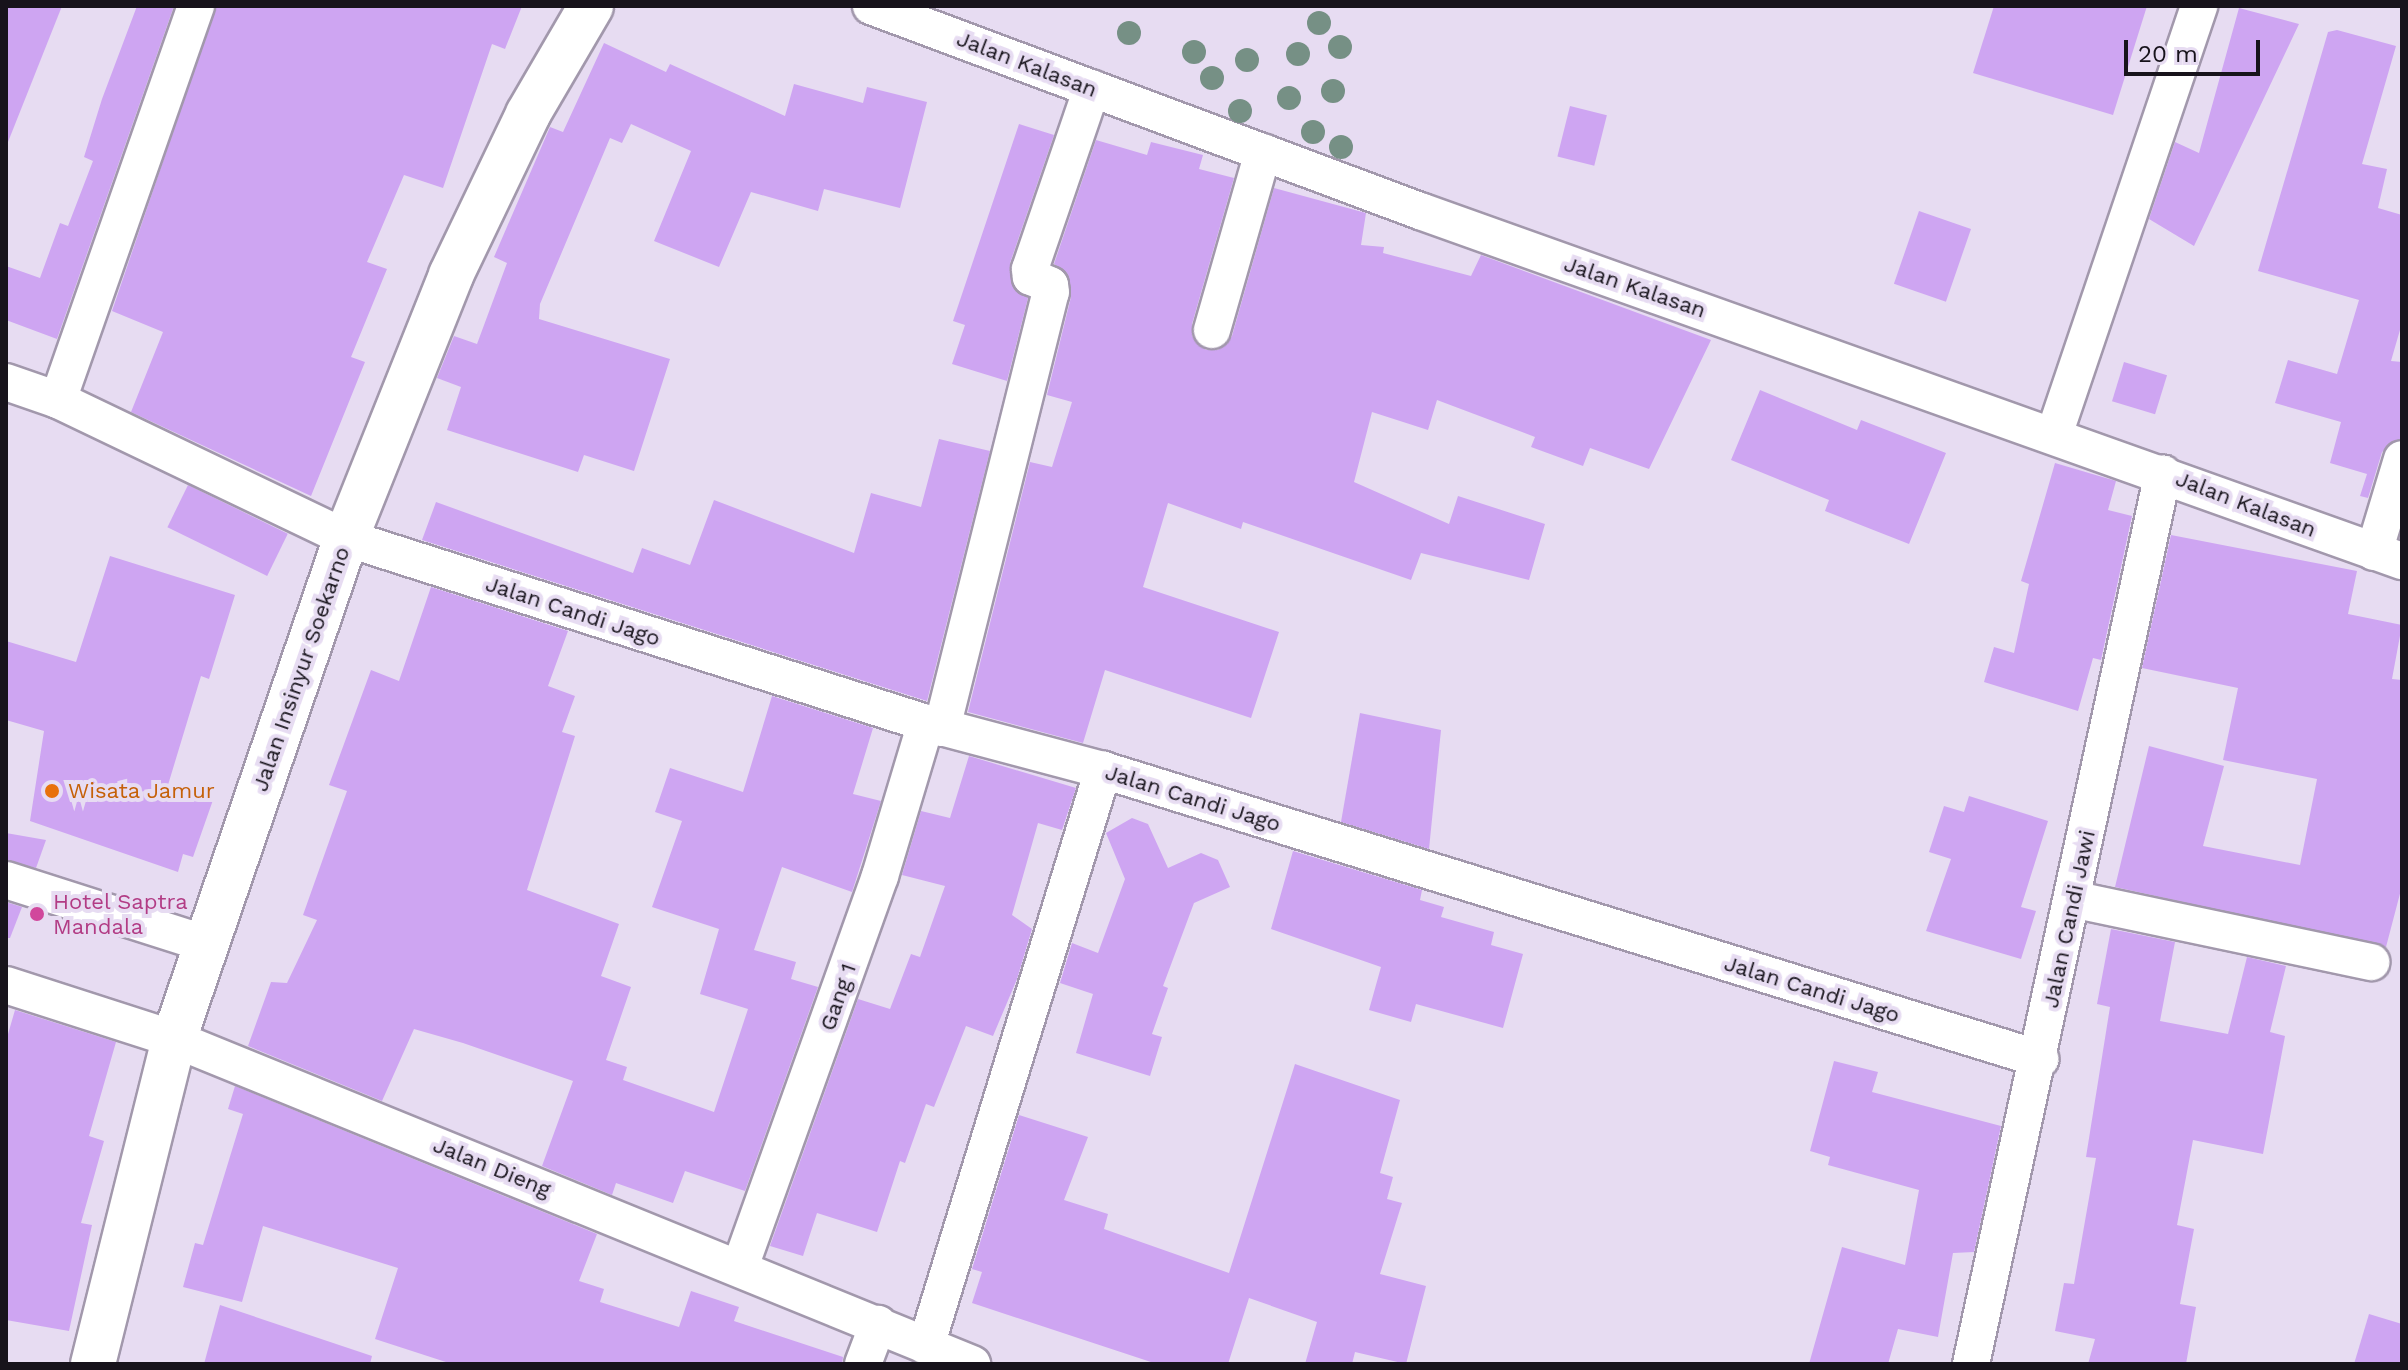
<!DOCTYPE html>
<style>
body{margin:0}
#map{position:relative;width:2408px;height:1370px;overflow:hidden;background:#e7dcf2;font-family:"Work Sans",sans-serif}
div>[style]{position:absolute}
.building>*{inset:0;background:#cea5f2;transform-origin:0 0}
.roads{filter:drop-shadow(2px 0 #a298ac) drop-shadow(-2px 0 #a298ac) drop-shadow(0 2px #a298ac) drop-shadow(0 -2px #a298ac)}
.street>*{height:36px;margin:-18px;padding:0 18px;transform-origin:18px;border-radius:18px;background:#fff}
.secondary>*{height:44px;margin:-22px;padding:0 22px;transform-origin:22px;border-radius:22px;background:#fff}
.trees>*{width:24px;height:24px;margin:-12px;border-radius:50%;background:#769085}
.dots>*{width:22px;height:22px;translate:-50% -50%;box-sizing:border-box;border:4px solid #e7dcf2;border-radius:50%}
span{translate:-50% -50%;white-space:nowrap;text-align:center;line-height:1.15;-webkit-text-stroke:8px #e7dcf2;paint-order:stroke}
.street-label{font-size:22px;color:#17131b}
.food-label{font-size:22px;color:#c56008}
.left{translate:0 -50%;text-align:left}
.hotel-label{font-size:22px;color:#b23c85}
.frame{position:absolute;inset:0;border:8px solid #17131b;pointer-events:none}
.scale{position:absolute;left:2124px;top:40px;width:136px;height:36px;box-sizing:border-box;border:4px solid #17131b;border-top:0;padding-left:10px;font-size:24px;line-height:28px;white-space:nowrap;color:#17131b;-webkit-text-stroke:6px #e7dcf2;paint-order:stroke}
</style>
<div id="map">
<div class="building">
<div style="clip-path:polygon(6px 6px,62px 6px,8px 142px,6px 142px)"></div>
<div style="clip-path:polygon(137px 6px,174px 6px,57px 339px,6px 320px,6px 266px,40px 278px,60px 223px,68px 226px,93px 161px,84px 157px,102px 99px)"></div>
<div style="clip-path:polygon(216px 6px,522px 6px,505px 49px,492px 44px,443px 188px,404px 175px,367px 262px,387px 269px,351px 357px,365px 362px,311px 496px,131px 412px,163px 332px,112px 311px)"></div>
<div style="clip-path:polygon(1994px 6px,2147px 6px,2113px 115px,1973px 73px)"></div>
<div style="clip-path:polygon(2239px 8px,2299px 24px,2194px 246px,2149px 219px,2175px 142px,2199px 153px)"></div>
<div style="clip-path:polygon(2337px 30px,2396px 46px,2362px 164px,2387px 169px,2378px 208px,2402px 215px,2402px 323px,2391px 361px,2402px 362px,2402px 439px,2382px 452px,2368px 498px,2360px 496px,2367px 474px,2330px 463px,2341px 422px,2275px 403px,2288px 360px,2337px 374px,2359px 300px,2258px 271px,2328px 32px)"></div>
<div style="clip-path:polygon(604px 43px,666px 72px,670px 64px,785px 116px,794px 84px,863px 103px,867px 87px,927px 102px,900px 208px,824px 189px,818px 211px,751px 192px,719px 267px,654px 241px,691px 151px,631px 124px,622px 143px,610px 138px,540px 304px,539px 319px,670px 359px,634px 471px,584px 455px,578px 472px,447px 430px,461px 387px,437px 378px,454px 336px,477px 344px,507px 263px,494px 257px,550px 127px,563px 132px)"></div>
<div style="left:1570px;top:106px;width:38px;height:52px;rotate:14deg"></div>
<div style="clip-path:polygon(1019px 124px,1054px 135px,1010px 263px,1014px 289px,1028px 298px,1007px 381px,952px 364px,965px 325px,953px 321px)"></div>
<div style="clip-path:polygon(1096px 140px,1147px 155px,1151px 142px,1203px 155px,1199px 169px,1234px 178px,1192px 324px,1192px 336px,1206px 350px,1218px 350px,1232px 336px,1274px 188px,1366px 213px,1361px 245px,1384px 247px,1383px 253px,1471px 276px,1481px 255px,1711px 340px,1649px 469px,1590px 448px,1583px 466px,1531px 447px,1535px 437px,1437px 400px,1428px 430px,1372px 412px,1354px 482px,1449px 524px,1458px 496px,1545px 524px,1529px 580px,1421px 553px,1411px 580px,1243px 522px,1241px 529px,1168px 503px,1143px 587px,1279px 632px,1251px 718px,1105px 670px,1083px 743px,968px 712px,1030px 462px,1052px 467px,1072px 402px,1047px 395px,1071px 297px,1067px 273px,1054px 264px)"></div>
<div style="left:1919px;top:211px;width:55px;height:77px;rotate:19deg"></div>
<div style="left:2124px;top:362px;width:45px;height:41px;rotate:17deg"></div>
<div style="clip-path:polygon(1760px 390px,1857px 430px,1861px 420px,1946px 453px,1909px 544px,1825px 511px,1829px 500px,1731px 460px)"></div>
<div style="clip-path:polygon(939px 439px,990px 451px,927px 701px,422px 540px,436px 502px,633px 573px,642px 548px,690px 565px,714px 500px,854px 553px,871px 493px,921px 507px)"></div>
<div style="clip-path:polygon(2055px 463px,2116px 481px,2108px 510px,2132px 516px,2101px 660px,2093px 658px,2078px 711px,1984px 682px,1994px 647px,2014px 653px,2029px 584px,2021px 581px)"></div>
<div style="left:188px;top:485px;width:111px;height:47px;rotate:26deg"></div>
<div style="clip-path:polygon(2171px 535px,2357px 571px,2348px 614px,2402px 625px,2392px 679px,2402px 680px,2402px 886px,2386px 947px,2115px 887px,2149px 746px,2224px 766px,2203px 846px,2300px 865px,2317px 779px,2223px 760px,2238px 688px,2142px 668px)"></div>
<div style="clip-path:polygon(110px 556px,235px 595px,209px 679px,201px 676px,168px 785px,213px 800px,193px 857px,183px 854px,178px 872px,30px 821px,44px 731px,6px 720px,6px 641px,76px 662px)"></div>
<div style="clip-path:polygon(431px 587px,568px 631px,548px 686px,575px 696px,562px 732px,575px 736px,527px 890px,619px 924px,601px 976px,631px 987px,606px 1060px,627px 1067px,623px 1080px,714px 1112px,748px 1009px,700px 994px,719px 929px,652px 907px,682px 821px,655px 812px,670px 768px,743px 792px,772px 696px,873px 728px,853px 794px,881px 801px,852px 892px,782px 867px,754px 950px,796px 962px,791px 979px,818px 987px,745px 1191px,685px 1171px,673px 1203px,616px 1183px,612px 1195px,542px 1166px,573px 1081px,463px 1043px,414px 1029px,382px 1101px,248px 1046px,271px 982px,287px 983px,317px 920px,303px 915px,347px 791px,329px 785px,371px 670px,399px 681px)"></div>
<div style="clip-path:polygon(1360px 713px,1441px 730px,1429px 849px,1341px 822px)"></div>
<div style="clip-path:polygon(969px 756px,1076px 788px,1062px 830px,1038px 823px,1012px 915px,1032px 929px,1017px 979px,993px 1036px,966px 1026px,934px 1107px,926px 1104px,905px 1163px,900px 1161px,877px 1232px,817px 1213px,803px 1256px,770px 1246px,858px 999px,890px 1009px,911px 954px,920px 957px,945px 886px,902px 875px,921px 811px,950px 818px)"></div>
<div style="clip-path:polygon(1969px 796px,2048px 821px,2021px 907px,2036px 911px,2021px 959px,1926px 931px,1951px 859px,1929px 852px,1944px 806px,1964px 812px)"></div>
<div style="clip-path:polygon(1132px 818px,1148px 824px,1168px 868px,1201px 853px,1218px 860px,1230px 887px,1194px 903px,1163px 986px,1168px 988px,1152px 1034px,1162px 1037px,1150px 1076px,1076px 1053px,1093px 994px,1060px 983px,1072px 943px,1098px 953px,1125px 879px,1106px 833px)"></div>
<div style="clip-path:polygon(6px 833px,46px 840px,36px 868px,6px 860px)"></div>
<div style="clip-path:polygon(1293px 851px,1422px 890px,1420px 900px,1444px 907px,1441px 917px,1494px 932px,1491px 945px,1523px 954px,1503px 1028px,1416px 1004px,1411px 1022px,1369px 1010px,1381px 967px,1271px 929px)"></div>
<div style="clip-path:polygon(6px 902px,22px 907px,10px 938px,6px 938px)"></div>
<div style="clip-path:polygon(2111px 929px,2175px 942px,2160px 1021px,2228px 1034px,2247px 957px,2286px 966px,2270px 1032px,2285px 1036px,2263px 1154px,2193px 1140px,2177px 1225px,2194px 1229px,2180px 1304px,2196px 1307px,2186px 1364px,2088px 1364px,2095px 1339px,2055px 1331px,2064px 1283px,2074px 1284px,2096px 1158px,2086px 1157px,2110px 1007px,2097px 1004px)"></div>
<div style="clip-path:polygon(15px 1010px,116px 1042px,89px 1136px,104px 1141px,81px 1223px,92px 1225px,69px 1331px,6px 1320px,6px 1041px)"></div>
<div style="clip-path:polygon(1834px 1061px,1878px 1072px,1872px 1092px,2001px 1126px,1974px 1252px,1953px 1253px,1938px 1337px,1898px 1329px,1888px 1364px,1809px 1364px,1842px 1247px,1905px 1265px,1919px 1190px,1828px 1165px,1830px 1157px,1810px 1151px)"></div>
<div style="clip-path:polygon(1295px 1064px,1400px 1100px,1380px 1173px,1393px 1177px,1387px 1199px,1402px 1203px,1380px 1274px,1426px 1286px,1406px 1364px,1355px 1352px,1352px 1364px,1305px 1364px,1317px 1322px,1249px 1298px,1228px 1364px,1157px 1364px,972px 1303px,982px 1272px,972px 1269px,1019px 1115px,1088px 1137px,1064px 1200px,1108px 1214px,1104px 1229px,1229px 1273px)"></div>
<div style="clip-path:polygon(235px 1086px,597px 1234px,579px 1281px,604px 1289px,600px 1302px,679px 1327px,691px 1291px,739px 1307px,734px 1321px,843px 1357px,842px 1364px,452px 1364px,375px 1339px,398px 1268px,263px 1226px,242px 1302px,183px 1287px,195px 1243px,203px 1245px,243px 1114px,228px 1109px)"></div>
<div style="clip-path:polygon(220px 1305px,372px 1356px,370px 1364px,204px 1364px)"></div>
<div style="clip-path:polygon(2369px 1314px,2402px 1324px,2402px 1364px,2354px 1364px)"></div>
</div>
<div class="roads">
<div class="street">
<div style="left:871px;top:6px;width:586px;rotate:20.48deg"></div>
<div style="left:1420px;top:211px;width:1043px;rotate:19.62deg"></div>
<div style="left:1212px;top:330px;width:185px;rotate:-74deg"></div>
<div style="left:6px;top:382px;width:55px;rotate:19.1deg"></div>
<div style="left:58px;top:400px;width:319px;rotate:25.6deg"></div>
<div style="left:346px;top:538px;width:609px;rotate:17.69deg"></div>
<div style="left:926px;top:723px;width:183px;rotate:14.9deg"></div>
<div style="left:1103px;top:770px;width:981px;rotate:17.14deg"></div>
<div style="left:58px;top:400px;width:417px;rotate:-70.7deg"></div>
<div style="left:2054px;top:435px;width:453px;rotate:-71.3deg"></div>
<div style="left:2374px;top:552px;width:97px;rotate:-73.2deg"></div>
<div style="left:942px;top:728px;width:449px;rotate:-76deg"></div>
<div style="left:1051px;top:292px;width:7px;rotate:-98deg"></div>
<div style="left:1050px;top:285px;width:21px;rotate:-157deg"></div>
<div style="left:1031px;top:277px;width:8px;rotate:-97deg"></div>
<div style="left:1030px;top:269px;width:191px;rotate:-71.1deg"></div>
<div style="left:6px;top:880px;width:211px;rotate:17.7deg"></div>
<div style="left:2072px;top:899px;width:306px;rotate:11.9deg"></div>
<div style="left:6px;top:985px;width:176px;rotate:17.8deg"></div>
<div style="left:174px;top:1039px;width:862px;rotate:22.16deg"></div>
<div style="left:740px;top:1267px;width:415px;rotate:-70.3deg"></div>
<div style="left:880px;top:876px;width:160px;rotate:-73.3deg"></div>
<div style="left:926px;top:1346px;width:603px;rotate:-72.92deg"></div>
<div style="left:863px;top:1364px;width:43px;rotate:-69.4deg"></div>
<div style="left:1971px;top:1364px;width:911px;rotate:-77.84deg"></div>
</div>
<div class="secondary">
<div style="left:93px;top:1364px;width:335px;rotate:-76deg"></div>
<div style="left:174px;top:1039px;width:530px;rotate:-71.05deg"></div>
<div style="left:346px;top:538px;width:283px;rotate:-68.2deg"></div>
<div style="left:451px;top:275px;width:178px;rotate:-64.4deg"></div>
<div style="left:528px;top:114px;width:125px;rotate:-59.7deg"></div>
</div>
</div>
<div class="trees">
<div style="left:1319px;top:23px"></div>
<div style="left:1129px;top:33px"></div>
<div style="left:1340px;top:47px"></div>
<div style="left:1194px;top:52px"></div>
<div style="left:1298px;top:54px"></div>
<div style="left:1247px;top:60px"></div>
<div style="left:1212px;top:78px"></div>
<div style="left:1333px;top:91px"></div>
<div style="left:1289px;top:98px"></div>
<div style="left:1240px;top:111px"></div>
<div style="left:1313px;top:132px"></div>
<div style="left:1341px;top:147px"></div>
</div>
<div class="dots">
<div style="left:52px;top:791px;background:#e8710a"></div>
<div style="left:37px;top:914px;background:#d1479c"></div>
</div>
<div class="street-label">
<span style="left:1027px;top:64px;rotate:21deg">Jalan Kalasan</span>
<span style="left:1635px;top:287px;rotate:19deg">Jalan Kalasan</span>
<span style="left:2246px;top:504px;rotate:21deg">Jalan Kalasan</span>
<span style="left:573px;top:611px;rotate:18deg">Jalan Candi Jago</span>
<span style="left:301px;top:669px;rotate:-71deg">Jalan Insinyur Soekarno</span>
<span style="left:1193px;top:798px;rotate:17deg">Jalan Candi Jago</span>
<span style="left:2069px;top:919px;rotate:-78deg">Jalan Candi Jawi</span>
<span style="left:1812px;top:989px;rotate:17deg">Jalan Candi Jago</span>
<span style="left:838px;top:997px;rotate:-71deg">Gang 1</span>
<span style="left:492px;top:1167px;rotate:22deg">Jalan Dieng</span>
</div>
<div class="food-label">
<span class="left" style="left:68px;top:791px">Wisata Jamur</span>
</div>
<div class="hotel-label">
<span class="left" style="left:53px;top:914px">Hotel Saptra<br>Mandala</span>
</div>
<div class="frame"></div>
<div class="scale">20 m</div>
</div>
